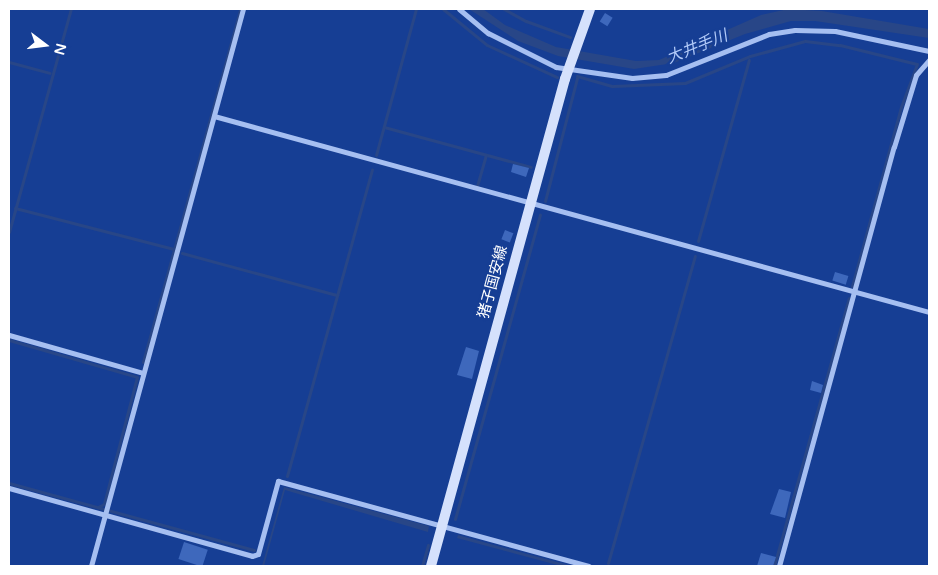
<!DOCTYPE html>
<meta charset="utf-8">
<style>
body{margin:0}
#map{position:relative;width:938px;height:575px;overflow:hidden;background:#163e94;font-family:"Varela Round","Noto Sans JP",sans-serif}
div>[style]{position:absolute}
.water>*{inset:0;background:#284687}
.stream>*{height:3px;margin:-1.5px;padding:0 1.5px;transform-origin:1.5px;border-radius:1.5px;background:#284687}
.building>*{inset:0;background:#3e68bc;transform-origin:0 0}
.street>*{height:5px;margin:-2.5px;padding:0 2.5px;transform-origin:2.5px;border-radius:2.5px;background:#a6bff1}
.secondary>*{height:10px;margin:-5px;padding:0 5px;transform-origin:5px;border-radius:5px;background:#d5e1fc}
span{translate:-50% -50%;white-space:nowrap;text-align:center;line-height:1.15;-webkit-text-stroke:4.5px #163e94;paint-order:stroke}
.street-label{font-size:15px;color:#fff}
.water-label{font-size:16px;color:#b2caf8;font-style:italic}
.frame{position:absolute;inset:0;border:10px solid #fff;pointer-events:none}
.north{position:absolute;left:20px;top:20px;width:50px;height:50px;-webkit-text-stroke:4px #163e94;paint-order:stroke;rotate:105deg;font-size:14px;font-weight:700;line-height:20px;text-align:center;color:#fff}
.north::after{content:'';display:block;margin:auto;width:18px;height:22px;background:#fff;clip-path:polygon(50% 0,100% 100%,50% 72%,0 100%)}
</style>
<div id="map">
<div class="water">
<div style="clip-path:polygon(469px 9px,483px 9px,505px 25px,556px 47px,636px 61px,659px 60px,761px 15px,788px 9px,822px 11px,929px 29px,929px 38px,815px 21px,791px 21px,745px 34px,674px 63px,634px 69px,558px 56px,518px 41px)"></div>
<div style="clip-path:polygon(284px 487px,429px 526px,428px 532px,285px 490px,264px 566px,262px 566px)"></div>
<div style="clip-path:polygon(458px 535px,505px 548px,572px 566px,561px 566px,457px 538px)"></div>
</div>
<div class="stream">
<div style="left:443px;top:9px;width:57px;rotate:39.3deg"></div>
<div style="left:487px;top:45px;width:77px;rotate:24.6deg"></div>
<div style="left:504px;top:9px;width:25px;rotate:29deg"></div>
<div style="left:526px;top:21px;width:47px;rotate:20deg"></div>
<div style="left:9px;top:62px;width:42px;rotate:15deg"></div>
<div style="left:577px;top:76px;width:37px;rotate:16deg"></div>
<div style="left:613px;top:86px;width:72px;rotate:-2.4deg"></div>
<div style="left:685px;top:83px;width:70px;rotate:-22.6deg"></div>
<div style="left:750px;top:56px;width:57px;rotate:-15.3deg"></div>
<div style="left:805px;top:41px;width:35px;rotate:7deg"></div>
<div style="left:840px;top:45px;width:79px;rotate:13.9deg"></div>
<div style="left:917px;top:64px;width:46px;rotate:110.4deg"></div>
<div style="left:901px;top:107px;width:186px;rotate:105.3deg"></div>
<div style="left:384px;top:127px;width:152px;rotate:15.2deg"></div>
<div style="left:376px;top:155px;width:151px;rotate:-74.7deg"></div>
<div style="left:477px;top:186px;width:32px;rotate:-74deg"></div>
<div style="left:545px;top:201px;width:127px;rotate:-75.4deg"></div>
<div style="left:15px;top:208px;width:163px;rotate:14.5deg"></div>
<div style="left:9px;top:232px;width:231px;rotate:-74.5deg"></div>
<div style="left:698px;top:241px;width:188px;rotate:-74.3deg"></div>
<div style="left:182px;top:253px;width:161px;rotate:15.2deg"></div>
<div style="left:9px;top:340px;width:133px;rotate:16.1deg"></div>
<div style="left:137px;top:377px;width:131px;rotate:104.6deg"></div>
<div style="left:104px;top:504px;width:7px;rotate:153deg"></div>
<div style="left:143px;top:362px;width:366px;rotate:-74.6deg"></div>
<div style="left:287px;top:476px;width:318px;rotate:-74.5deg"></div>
<div style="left:9px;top:483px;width:254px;rotate:15.3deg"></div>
<div style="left:455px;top:519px;width:316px;rotate:-74.4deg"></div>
<div style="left:608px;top:563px;width:319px;rotate:-74.2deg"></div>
<div style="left:422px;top:566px;width:22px;rotate:-74deg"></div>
<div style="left:774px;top:566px;width:278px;rotate:-74.4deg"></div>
</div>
<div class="building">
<div style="left:605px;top:13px;width:9px;height:10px;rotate:32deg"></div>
<div style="clip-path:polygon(513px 164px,529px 168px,526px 177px,511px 172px)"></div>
<div style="left:505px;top:230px;width:9px;height:10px;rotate:21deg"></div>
<div style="left:835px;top:272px;width:14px;height:9px;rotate:17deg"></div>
<div style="clip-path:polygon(466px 347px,479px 351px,472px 379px,457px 375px)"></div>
<div style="clip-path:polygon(812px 381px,823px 385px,821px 393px,810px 390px)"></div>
<div style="clip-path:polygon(779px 489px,791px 492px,785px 518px,770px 514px)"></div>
<div style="left:184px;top:542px;width:25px;height:18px;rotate:18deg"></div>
<div style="clip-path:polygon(761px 553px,776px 557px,773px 566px,757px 566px)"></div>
</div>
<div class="street">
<div style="left:459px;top:9px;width:38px;rotate:40deg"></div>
<div style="left:488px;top:33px;width:76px;rotate:26.6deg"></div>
<div style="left:556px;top:67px;width:77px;rotate:8.2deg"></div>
<div style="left:632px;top:78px;width:34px;rotate:-5deg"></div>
<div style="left:666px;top:75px;width:111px;rotate:-21.7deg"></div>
<div style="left:769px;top:34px;width:26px;rotate:-9deg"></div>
<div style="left:795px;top:30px;width:40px;rotate:1.4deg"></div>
<div style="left:835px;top:31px;width:96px;rotate:12deg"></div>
<div style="left:214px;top:116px;width:741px;rotate:15.33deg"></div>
<div style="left:9px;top:335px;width:139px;rotate:15.8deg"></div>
<div style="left:9px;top:488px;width:252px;rotate:15.6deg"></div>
<div style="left:252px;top:556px;width:6px;rotate:-18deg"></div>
<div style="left:258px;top:554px;width:76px;rotate:-74.7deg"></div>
<div style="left:278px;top:481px;width:322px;rotate:15.3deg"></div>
<div style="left:91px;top:566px;width:577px;rotate:-74.74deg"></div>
<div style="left:779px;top:566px;width:434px;rotate:-74.7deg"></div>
<div style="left:894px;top:147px;width:75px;rotate:-73deg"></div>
<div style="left:916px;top:75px;width:20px;rotate:-49deg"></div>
</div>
<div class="secondary">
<div style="left:431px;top:566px;width:505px;rotate:-74.62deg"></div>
<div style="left:565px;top:79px;width:74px;rotate:-70.3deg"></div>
</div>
<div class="street-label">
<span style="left:493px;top:282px;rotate:-75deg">猪子国安線</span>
</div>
<div class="water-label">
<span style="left:697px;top:47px;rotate:-22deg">大井手川</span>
</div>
<div class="frame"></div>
<div class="north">N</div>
</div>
